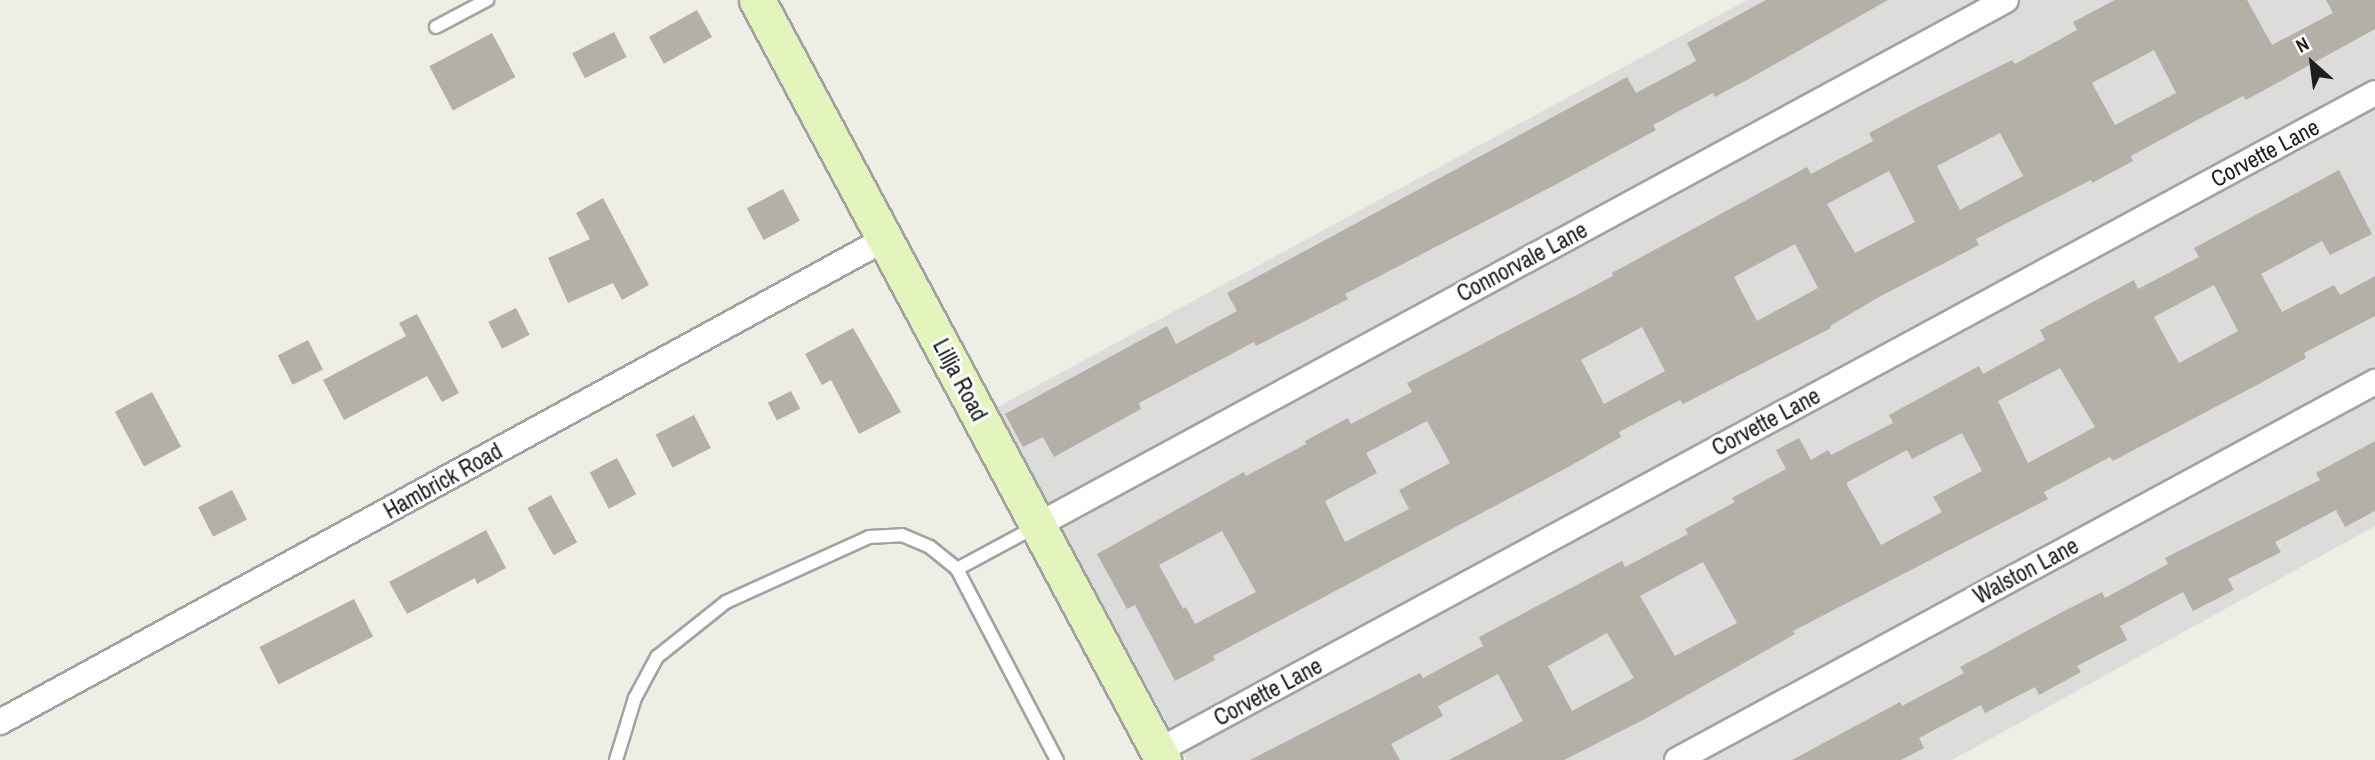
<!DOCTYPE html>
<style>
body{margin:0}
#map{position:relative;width:2375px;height:760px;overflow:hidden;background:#eeeee5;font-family:"Archivo Narrow",sans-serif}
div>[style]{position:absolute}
.residential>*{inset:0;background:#dcdcdb}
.building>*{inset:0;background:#b4b0a8;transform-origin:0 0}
.roads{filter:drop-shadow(2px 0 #a2a2a2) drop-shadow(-2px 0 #a2a2a2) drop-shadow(0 2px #a2a2a2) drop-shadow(0 -2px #a2a2a2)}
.lane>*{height:12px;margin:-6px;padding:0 6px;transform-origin:6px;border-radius:6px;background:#fff}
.street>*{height:24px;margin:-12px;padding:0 12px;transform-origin:12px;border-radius:12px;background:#fff}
.secondary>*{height:35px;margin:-17.5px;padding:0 17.5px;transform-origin:17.5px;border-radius:17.5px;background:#e4f4bd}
span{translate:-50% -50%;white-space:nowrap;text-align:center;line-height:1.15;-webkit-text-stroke:6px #fff;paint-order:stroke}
.street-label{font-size:23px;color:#1e1e1e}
.north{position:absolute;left:2277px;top:28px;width:70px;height:70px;-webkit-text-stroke:5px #fff;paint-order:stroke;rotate:332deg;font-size:19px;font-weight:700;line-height:28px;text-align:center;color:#1e1e1e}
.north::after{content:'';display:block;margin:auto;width:24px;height:32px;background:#1e1e1e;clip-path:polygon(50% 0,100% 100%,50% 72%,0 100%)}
</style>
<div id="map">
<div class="residential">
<div style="clip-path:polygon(1747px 0,2375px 0,2375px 526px,1952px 760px,1187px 760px,996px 408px)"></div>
</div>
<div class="building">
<div style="clip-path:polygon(1766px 0,1888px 0,1756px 75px,1715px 97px,1713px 93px,1653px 125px,1656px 130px,1553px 186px,1345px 294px,1348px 299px,1256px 346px,1254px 342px,1139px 403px,1141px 409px,1054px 457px,1043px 437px,1023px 447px,1005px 414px,1167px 326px,1176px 344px,1237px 311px,1227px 293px,1627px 77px,1636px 93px,1696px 61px,1687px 43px)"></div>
<div style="clip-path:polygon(evenodd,2115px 0,2247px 0,2272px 45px,2333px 13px,2326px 0,2375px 0,2375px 29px,2246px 100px,2243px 96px,2186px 126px,2131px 156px,2133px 161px,2092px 183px,2091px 180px,1976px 239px,1979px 245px,1879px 297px,1830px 326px,1831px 328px,1683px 404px,1680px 400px,1619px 432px,1621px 437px,1570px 466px,1213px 656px,1215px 660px,1175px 681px,1135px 605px,1127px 609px,1097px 554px,1244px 472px,1246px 476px,1306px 444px,1305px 441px,1348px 418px,1351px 424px,1412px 392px,1407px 383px,1613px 276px,1612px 273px,1807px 167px,1811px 174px,1873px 141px,1869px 133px,1918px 107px,2012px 60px,2015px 64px,2077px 30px,2073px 22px,2115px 0,2154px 50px,2176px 93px,2115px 125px,2092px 83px,2154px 50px,2115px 0,2000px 133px,2023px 176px,1960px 210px,1937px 166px,2000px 133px,2115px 0,1889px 171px,1915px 222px,1855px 253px,1827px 204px,1889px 171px,2115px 0,1795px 244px,1818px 288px,1757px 321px,1734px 277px,1795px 244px,2115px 0,1642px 327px,1665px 371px,1604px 404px,1581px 360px,1642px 327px,2115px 0,1427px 421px,1450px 463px,1399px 490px,1409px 509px,1345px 542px,1325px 501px,1377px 473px,1366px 453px,1427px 421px,2115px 0,1222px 531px,1256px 592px,1195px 624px,1186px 607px,1183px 609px,1159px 565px,1222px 531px)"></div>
<div style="left:697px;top:10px;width:31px;height:55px;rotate:61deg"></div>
<div style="left:614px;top:32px;width:28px;height:47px;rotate:63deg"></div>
<div style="left:492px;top:33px;width:50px;height:71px;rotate:62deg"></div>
<div style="clip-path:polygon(evenodd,2339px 170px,2372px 234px,2330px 255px,2322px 241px,2261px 274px,2282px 312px,2334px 285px,2340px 295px,2375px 276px,2375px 316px,2304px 353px,2306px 358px,2257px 385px,2113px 461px,2110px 457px,2044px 492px,2048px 499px,1793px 631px,1795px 634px,1645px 719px,1564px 760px,1449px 760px,1523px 721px,1498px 674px,1438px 706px,1443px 716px,1391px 744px,1400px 760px,1250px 760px,1420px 673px,1423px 678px,1483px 646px,1479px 637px,1622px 561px,1625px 567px,1688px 534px,1685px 529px,1735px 502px,1732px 498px,1786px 469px,1776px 450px,1799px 438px,1811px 460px,1828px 450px,1831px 455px,1893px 423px,1889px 415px,1979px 366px,1983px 374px,2045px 340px,2040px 330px,2134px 280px,2138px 289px,2199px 257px,2194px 248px,2339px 170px,2214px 285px,2238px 331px,2179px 363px,2154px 317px,2214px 285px,2339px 170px,2060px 368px,2095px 427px,2028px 463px,1998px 401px,2060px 368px,2339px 170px,1962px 433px,1982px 471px,1933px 497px,1942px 512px,1881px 545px,1846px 483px,1907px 450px,1912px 459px,1962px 433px,2339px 170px,1703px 562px,1737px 623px,1675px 656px,1640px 596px,1703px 562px,2339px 170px,1607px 633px,1634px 678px,1572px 711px,1548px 666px,1607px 633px)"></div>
<div style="left:783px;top:189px;width:36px;height:41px;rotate:62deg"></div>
<div style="clip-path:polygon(603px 198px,649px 285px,622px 300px,613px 283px,568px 303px,548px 258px,590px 239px,576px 213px)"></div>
<div style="left:516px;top:308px;width:30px;height:31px;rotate:63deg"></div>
<div style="clip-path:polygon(417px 314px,459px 393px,442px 402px,427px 376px,344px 420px,323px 380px,406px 336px,399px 323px)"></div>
<div style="clip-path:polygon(853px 328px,901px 412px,859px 434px,831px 380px,822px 385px,805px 354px)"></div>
<div style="left:308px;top:340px;width:33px;height:34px;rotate:63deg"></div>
<div style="left:791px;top:391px;width:20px;height:26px;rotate:63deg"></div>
<div style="left:152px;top:392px;width:62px;height:42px;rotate:62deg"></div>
<div style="left:694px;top:415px;width:37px;height:43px;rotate:63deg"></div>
<div style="clip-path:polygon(2375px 441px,2375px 511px,2345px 527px,2336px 510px,2275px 542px,2281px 552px,2228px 579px,2234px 590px,2193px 611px,2183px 592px,2120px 626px,2127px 640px,2077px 666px,2081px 672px,2039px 695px,2035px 687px,1985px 713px,1981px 705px,1919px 738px,1924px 748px,1901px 760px,1792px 760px,1900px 702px,1902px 706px,1964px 673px,1960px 667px,2062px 612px,2102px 592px,2105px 598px,2168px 564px,2165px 558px,2320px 480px,2316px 473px)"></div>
<div style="left:617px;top:458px;width:41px;height:31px;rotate:62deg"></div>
<div style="left:232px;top:490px;width:33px;height:38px;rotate:63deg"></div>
<div style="left:551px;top:495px;width:54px;height:27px;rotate:61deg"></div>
<div style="clip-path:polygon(486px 530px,506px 568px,477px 584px,475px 578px,407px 614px,389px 582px)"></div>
<div style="left:354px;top:599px;width:42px;height:106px;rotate:63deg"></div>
</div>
<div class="roads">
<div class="lane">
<div style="left:436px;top:27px;width:58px;rotate:-27.9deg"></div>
<div style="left:1035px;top:527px;width:89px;rotate:151.7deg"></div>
<div style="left:957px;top:569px;width:216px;rotate:62.4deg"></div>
<div style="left:616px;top:760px;width:65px;rotate:-73deg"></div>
<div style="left:635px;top:698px;width:47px;rotate:-61.8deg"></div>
<div style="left:657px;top:657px;width:88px;rotate:-38.6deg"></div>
<div style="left:726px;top:602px;width:157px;rotate:-24.4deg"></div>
<div style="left:869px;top:537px;width:33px;rotate:-3deg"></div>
<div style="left:902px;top:535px;width:30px;rotate:23deg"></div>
<div style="left:930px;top:547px;width:35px;rotate:39deg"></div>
</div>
<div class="street">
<div style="left:1038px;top:525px;width:1101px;rotate:-28.47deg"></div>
<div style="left:0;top:722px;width:1008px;rotate:-28.62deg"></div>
<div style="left:1158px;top:751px;width:1383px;rotate:-28.4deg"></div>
<div style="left:1677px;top:760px;width:794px;rotate:-28.44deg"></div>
</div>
<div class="secondary">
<div style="left:757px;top:0;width:862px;rotate:61.89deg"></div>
</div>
</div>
<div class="street-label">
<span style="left:2265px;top:153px;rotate:-28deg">Corvette Lane</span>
<span style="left:1522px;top:262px;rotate:-28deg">Connorvale Lane</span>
<span style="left:960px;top:380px;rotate:62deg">Lillja Road</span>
<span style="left:1766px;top:422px;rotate:-28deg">Corvette Lane</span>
<span style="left:443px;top:481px;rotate:-29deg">Hambrick Road</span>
<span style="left:2026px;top:571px;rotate:-28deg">Walston Lane</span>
<span style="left:1268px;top:692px;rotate:-28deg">Corvette Lane</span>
</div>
<div class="north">N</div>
</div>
